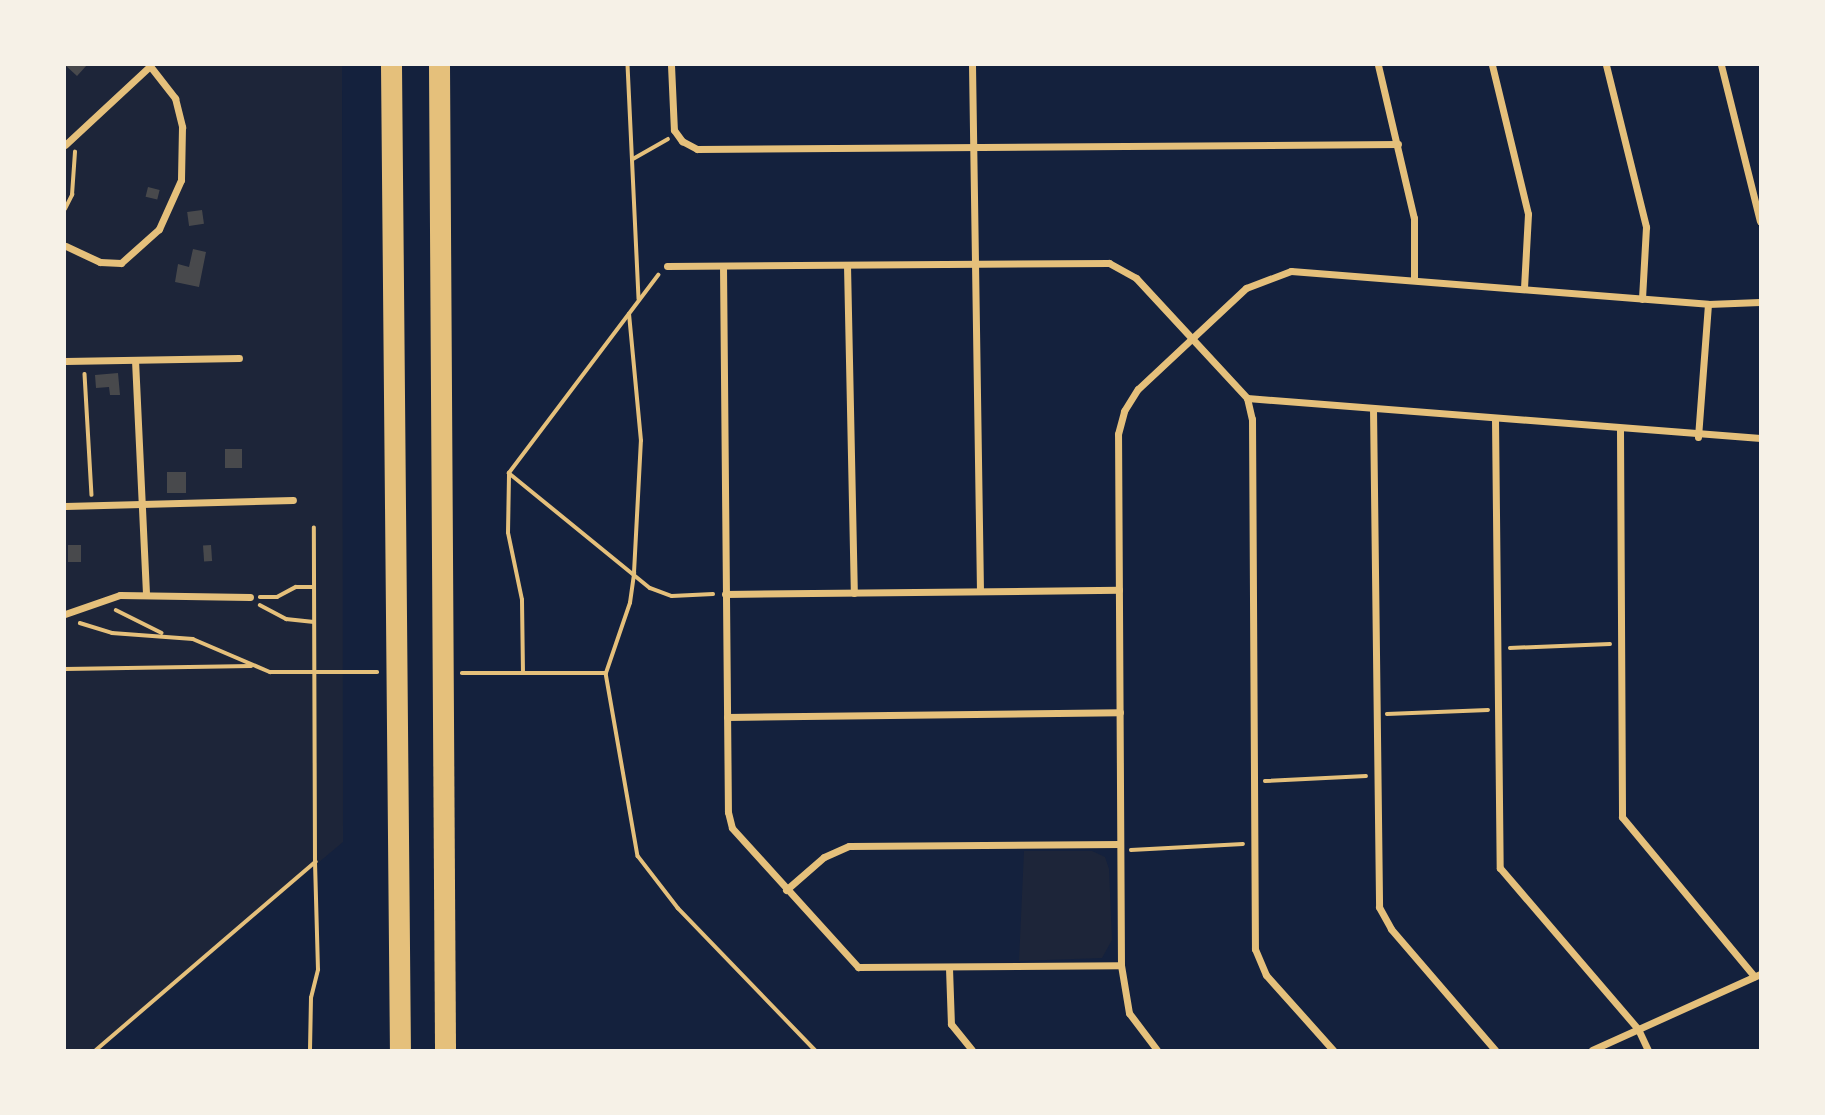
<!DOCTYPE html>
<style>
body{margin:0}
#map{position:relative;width:1825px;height:1115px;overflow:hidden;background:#14213d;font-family:"Work Sans",sans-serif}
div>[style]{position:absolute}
.green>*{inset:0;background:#1d2539}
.building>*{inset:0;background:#48494c;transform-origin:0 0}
.path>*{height:3.5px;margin:-1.75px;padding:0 1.75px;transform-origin:1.75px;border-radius:1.75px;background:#e5c07b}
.minor>*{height:7px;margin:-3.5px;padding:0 3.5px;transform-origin:3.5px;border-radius:3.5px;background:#e5c07b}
.motorway>*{height:21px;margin:-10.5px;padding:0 10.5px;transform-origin:10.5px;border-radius:10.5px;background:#e5c07b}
span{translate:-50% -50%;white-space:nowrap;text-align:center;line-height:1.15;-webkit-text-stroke:6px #f6f1e7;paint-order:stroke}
.frame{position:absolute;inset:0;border:66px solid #f6f1e7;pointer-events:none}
</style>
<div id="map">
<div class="green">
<div style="clip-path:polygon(65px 65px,342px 65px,343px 842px,95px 1050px,65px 1050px)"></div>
<div style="clip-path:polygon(1024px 851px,1092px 851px,1105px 857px,1109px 869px,1112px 940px,1102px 958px,1019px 961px)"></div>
</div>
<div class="building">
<div style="clip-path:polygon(65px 65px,87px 65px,77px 76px)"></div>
<div style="left:148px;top:187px;width:12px;height:10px;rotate:14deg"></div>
<div style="left:202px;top:210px;width:14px;height:15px;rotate:82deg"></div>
<div style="clip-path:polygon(193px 249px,206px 252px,199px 287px,175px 282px,178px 264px,189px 267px)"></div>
<div style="clip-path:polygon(118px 373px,120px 395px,110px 395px,109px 387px,96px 388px,95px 375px)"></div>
<div style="left:225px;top:449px;width:17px;height:19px"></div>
<div style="left:167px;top:472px;width:19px;height:21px"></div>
<div style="left:81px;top:545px;width:17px;height:13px;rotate:90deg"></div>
<div style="left:211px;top:545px;width:16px;height:8px;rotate:86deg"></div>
</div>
<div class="path">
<div style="left:628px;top:65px;width:234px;rotate:87.3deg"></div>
<div style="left:633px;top:159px;width:40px;rotate:-29.7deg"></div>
<div style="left:65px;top:209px;width:16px;rotate:-63deg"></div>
<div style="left:72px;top:195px;width:43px;rotate:-86deg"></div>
<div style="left:85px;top:374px;width:121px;rotate:86.7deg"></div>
<div style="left:509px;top:473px;width:182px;rotate:39.2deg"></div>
<div style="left:650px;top:588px;width:23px;rotate:20deg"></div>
<div style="left:672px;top:596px;width:41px;rotate:-2.8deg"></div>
<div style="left:260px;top:597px;width:17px"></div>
<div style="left:277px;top:597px;width:21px;rotate:-28deg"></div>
<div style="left:296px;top:587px;width:18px"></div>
<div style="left:260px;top:605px;width:30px;rotate:28deg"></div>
<div style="left:286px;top:619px;width:28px;rotate:6deg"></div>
<div style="left:116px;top:610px;width:51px;rotate:26.6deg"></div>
<div style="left:80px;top:623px;width:34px;rotate:17deg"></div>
<div style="left:112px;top:633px;width:81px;rotate:4.2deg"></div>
<div style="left:193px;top:639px;width:84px;rotate:23.2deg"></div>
<div style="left:270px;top:672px;width:107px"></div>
<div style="left:1510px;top:648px;width:100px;rotate:-2.3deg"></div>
<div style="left:65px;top:669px;width:186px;rotate:-0.9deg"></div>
<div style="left:462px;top:673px;width:144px"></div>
<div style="left:606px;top:673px;width:186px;rotate:80.1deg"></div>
<div style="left:638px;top:856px;width:66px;rotate:52.4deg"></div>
<div style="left:678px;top:908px;width:197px;rotate:46deg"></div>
<div style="left:523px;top:673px;width:73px;rotate:-90.8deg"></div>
<div style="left:522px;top:600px;width:68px;rotate:-101.8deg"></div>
<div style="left:508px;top:533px;width:60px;rotate:-89deg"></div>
<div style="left:509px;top:473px;width:248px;rotate:-53deg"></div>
<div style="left:606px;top:673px;width:74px;rotate:-71.1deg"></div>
<div style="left:630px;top:603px;width:30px;rotate:-82deg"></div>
<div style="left:634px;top:573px;width:132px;rotate:-87deg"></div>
<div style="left:641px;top:441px;width:127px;rotate:-95.4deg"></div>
<div style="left:1387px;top:714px;width:101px;rotate:-2.3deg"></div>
<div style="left:1265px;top:781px;width:101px;rotate:-2.8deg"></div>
<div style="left:1131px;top:850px;width:112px;rotate:-3.1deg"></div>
<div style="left:96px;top:1050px;width:289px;rotate:-40.6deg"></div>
<div style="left:315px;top:862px;width:334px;rotate:-90.2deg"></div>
<div style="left:310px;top:1050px;width:52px;rotate:-88.9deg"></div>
<div style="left:311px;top:998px;width:29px;rotate:-76deg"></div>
<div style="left:318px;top:970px;width:108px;rotate:-91.6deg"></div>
</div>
<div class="minor">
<div style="left:671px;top:65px;width:65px;rotate:87.4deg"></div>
<div style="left:674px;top:130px;width:14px;rotate:54deg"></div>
<div style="left:682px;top:141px;width:17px;rotate:28deg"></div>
<div style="left:697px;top:149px;width:701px;rotate:-0.41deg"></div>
<div style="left:972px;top:65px;width:526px;rotate:89.13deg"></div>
<div style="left:1378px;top:65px;width:157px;rotate:76.8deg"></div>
<div style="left:1414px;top:218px;width:62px;rotate:90deg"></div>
<div style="left:1492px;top:65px;width:153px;rotate:76.4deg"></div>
<div style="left:1528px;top:214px;width:75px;rotate:93.1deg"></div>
<div style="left:1606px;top:65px;width:167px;rotate:76.1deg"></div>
<div style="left:1646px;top:227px;width:72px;rotate:93.2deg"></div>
<div style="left:1721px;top:65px;width:161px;rotate:76deg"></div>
<div style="left:65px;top:145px;width:116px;rotate:-42.9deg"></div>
<div style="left:150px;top:66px;width:41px;rotate:52deg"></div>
<div style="left:175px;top:98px;width:30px;rotate:76deg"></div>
<div style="left:182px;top:127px;width:53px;rotate:91.1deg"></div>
<div style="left:181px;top:180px;width:54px;rotate:114.2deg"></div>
<div style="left:159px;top:229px;width:51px;rotate:138.2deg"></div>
<div style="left:121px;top:263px;width:21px;rotate:-177deg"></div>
<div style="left:100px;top:262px;width:38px;rotate:-155deg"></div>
<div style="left:847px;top:265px;width:328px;rotate:88.8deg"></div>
<div style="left:667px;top:266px;width:442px;rotate:-0.4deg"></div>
<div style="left:1109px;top:263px;width:31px;rotate:29deg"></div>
<div style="left:1136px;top:278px;width:163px;rotate:47.2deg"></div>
<div style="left:1247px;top:398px;width:515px;rotate:4.46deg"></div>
<div style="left:723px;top:266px;width:546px;rotate:89.48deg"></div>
<div style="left:728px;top:812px;width:16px;rotate:76deg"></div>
<div style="left:732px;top:828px;width:188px;rotate:47.8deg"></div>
<div style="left:858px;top:967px;width:263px;rotate:-0.4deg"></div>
<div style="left:135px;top:360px;width:233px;rotate:87.3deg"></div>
<div style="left:65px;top:361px;width:174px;rotate:-1deg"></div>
<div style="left:1247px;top:398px;width:22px;rotate:77deg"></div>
<div style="left:1252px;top:419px;width:530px;rotate:89.68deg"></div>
<div style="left:1255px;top:949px;width:28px;rotate:67deg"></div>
<div style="left:1266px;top:975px;width:101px;rotate:48.2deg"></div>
<div style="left:1373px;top:408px;width:499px;rotate:89.3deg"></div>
<div style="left:1379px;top:907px;width:25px;rotate:61deg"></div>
<div style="left:1391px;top:929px;width:160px;rotate:49.3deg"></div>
<div style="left:1495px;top:419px;width:449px;rotate:89.4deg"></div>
<div style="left:1500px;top:868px;width:212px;rotate:49.4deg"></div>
<div style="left:1638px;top:1029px;width:23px;rotate:65deg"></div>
<div style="left:1620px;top:430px;width:387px;rotate:89.7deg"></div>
<div style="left:1622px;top:817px;width:207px;rotate:50.3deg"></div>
<div style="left:1698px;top:437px;width:133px;rotate:-85.7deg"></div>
<div style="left:65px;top:506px;width:228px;rotate:-1.5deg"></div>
<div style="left:725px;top:594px;width:394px;rotate:-0.6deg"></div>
<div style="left:65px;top:614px;width:58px;rotate:-19.1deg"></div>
<div style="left:120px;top:595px;width:130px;rotate:0.9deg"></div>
<div style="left:727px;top:717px;width:393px;rotate:-0.7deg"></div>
<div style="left:786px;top:890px;width:50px;rotate:-41deg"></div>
<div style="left:824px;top:857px;width:27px;rotate:-24deg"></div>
<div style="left:849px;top:846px;width:271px;rotate:-0.4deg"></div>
<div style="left:949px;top:968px;width:56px;rotate:88deg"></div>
<div style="left:951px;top:1024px;width:33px;rotate:51deg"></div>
<div style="left:1157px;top:1050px;width:46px;rotate:-127.1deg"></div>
<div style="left:1129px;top:1013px;width:49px;rotate:-99.5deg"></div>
<div style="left:1121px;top:965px;width:531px;rotate:-90.32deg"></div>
<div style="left:1118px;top:434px;width:24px;rotate:-75deg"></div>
<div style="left:1124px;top:411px;width:26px;rotate:-58deg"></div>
<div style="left:1138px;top:389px;width:148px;rotate:-43.1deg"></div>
<div style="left:1246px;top:288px;width:48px;rotate:-20.7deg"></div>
<div style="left:1291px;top:271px;width:418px;rotate:4.5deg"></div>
<div style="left:1708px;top:304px;width:52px;rotate:-2.2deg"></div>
<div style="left:1592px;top:1050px;width:184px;rotate:-24.3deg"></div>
</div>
<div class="motorway">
<div style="left:391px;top:65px;width:985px;rotate:89.48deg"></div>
<div style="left:439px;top:65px;width:985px;rotate:89.65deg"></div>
</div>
<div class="frame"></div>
</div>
